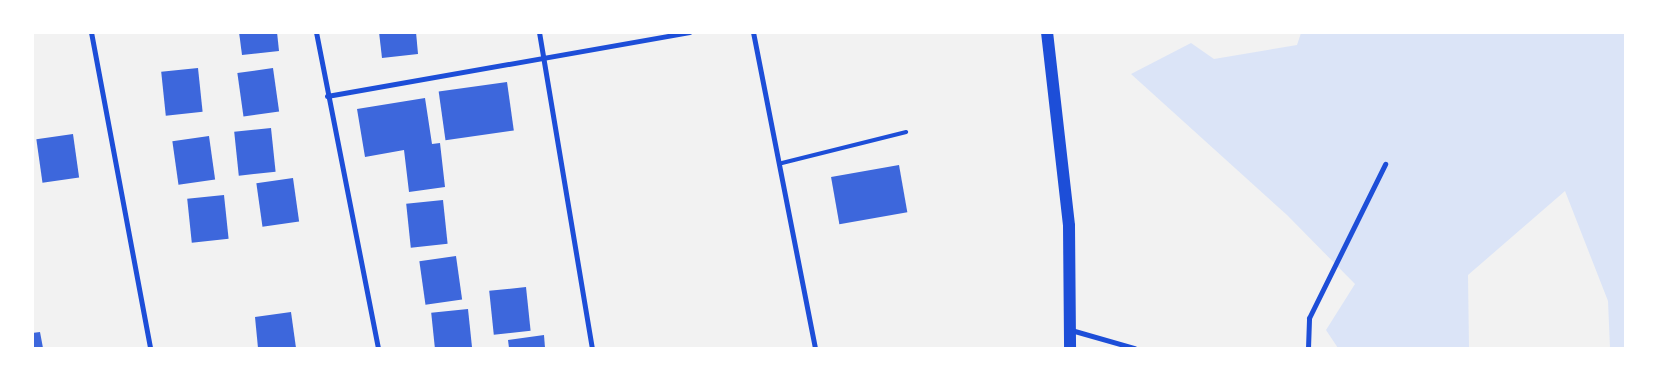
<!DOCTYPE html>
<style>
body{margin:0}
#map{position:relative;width:1658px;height:381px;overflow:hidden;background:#f2f2f2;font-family:Ubuntu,sans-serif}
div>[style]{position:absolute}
.green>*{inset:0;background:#dbe4f7}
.building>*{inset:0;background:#3d67dc;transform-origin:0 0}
.service>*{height:4px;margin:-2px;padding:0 2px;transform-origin:2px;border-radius:2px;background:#1d4ed8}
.minor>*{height:5px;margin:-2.5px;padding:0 2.5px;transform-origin:2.5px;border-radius:2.5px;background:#1d4ed8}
.primary>*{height:12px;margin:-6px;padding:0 6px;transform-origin:6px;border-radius:6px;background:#1d4ed8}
span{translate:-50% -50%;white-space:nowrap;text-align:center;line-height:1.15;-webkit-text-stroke:4.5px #fff;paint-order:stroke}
.frame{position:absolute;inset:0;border:34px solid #fff;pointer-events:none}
</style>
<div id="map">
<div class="green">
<div style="clip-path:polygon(1301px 33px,1625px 33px,1625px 348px,1610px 348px,1608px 301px,1565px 191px,1468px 275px,1469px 348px,1338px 348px,1326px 330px,1355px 284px,1287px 215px,1131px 74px,1191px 43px,1214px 59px,1297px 45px)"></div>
</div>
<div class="building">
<div style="clip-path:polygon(239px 32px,277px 32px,279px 51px,242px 55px)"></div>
<div style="clip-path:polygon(379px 32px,416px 32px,418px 54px,382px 58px)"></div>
<div style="left:198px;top:68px;width:44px;height:37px;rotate:84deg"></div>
<div style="left:273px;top:68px;width:44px;height:36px;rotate:82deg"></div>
<div style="left:507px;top:82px;width:49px;height:69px;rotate:82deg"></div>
<div style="clip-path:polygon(425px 98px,432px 144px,440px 143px,445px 187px,409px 192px,404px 150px,365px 157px,357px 109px)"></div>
<div style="left:271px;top:128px;width:44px;height:37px;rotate:84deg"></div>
<div style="left:73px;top:134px;width:44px;height:37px;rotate:82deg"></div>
<div style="left:209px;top:136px;width:44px;height:37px;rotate:82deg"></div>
<div style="left:899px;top:165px;width:48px;height:69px;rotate:80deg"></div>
<div style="left:293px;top:178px;width:44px;height:37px;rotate:82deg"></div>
<div style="left:224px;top:195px;width:44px;height:37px;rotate:84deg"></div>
<div style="left:443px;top:200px;width:44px;height:37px;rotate:84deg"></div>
<div style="left:456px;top:256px;width:44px;height:37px;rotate:82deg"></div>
<div style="left:526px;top:287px;width:44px;height:37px;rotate:84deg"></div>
<div style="left:468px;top:309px;width:39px;height:37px;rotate:84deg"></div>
<div style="clip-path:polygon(291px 312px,296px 348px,258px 348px,255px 317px)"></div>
<div style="clip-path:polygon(40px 332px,43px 348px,32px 348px,32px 333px)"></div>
<div style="clip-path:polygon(544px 335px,545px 348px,509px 348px,508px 340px)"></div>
</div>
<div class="service">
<div style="left:782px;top:163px;width:128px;rotate:-14deg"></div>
</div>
<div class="minor">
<div style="left:91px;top:32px;width:321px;rotate:79.4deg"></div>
<div style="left:316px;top:32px;width:322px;rotate:78.9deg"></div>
<div style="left:539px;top:32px;width:320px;rotate:80.5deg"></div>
<div style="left:753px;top:32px;width:322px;rotate:78.9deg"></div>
<div style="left:327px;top:96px;width:368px;rotate:-10deg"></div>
<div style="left:1071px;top:330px;width:66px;rotate:15.9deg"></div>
<div style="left:1308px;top:348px;width:30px;rotate:-88deg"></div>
<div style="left:1309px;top:318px;width:172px;rotate:-63.7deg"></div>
</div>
<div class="primary">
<div style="left:1047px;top:32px;width:195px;rotate:83.5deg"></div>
<div style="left:1069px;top:226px;width:122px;rotate:89.5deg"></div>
</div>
<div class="frame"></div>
</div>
